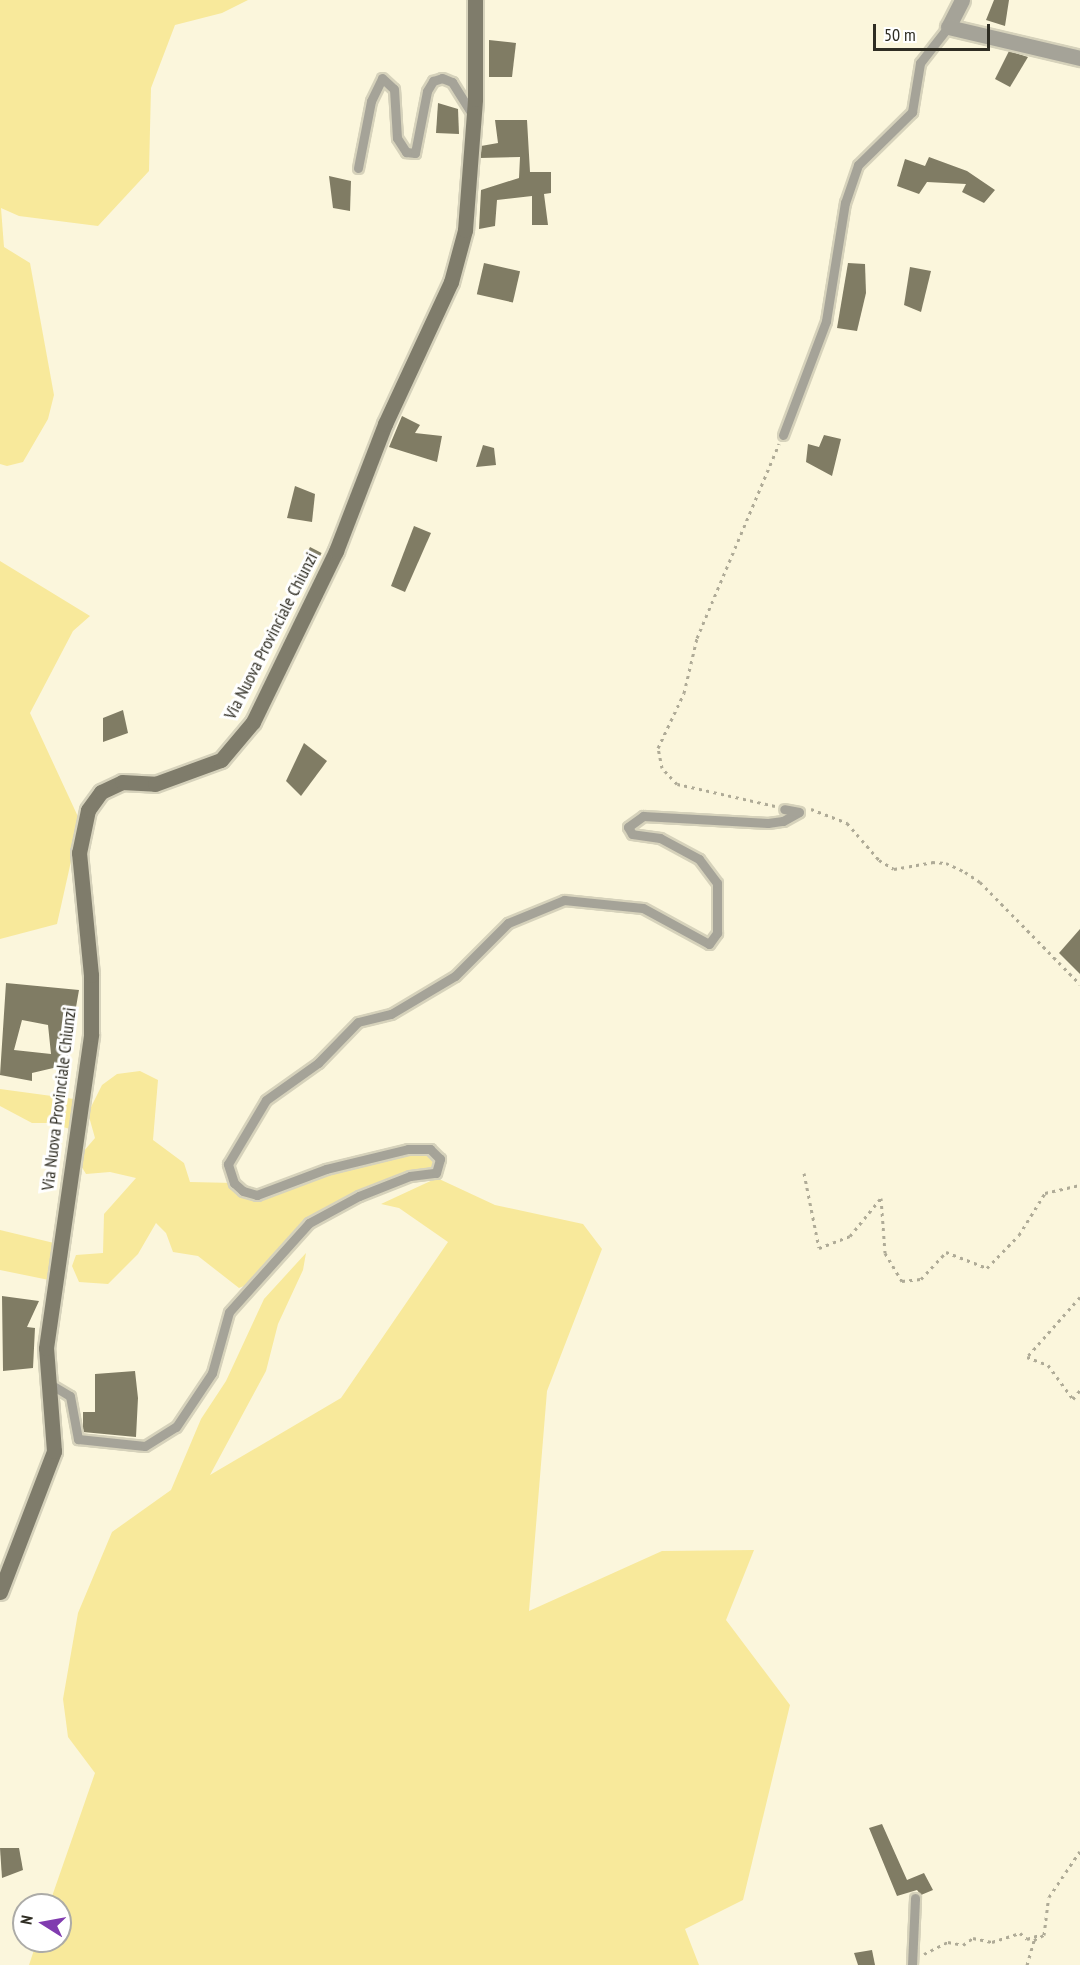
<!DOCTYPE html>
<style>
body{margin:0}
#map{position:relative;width:1080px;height:1965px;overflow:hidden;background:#fbf6dc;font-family:"PT Sans Narrow",sans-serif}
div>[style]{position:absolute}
.green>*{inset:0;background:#f8e99b}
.building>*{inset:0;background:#807c64;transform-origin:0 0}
.path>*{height:3px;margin-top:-1.5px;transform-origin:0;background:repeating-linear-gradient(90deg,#afab97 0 3px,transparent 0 7.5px)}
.roads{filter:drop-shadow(2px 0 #d6d2bb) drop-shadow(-2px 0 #d6d2bb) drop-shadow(0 2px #d6d2bb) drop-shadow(0 -2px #d6d2bb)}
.lane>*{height:9px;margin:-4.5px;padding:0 4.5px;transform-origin:4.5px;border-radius:4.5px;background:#a5a398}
.street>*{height:15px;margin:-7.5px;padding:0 7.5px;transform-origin:7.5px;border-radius:7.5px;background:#a5a398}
.secondary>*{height:15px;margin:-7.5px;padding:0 7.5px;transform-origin:7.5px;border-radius:7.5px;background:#7f7c6b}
span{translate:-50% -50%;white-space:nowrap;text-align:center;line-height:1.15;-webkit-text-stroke:6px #fff;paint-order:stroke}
.street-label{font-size:18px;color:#2f2d23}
.north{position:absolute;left:12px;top:1893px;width:60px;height:60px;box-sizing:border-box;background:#fff;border:2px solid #acaba7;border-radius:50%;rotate:281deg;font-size:16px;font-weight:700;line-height:24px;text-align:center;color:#2f2d23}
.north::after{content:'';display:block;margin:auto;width:21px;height:27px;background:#803baf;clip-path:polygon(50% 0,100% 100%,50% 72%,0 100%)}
.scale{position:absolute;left:873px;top:24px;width:117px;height:27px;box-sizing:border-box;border:3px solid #2f2d23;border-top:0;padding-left:8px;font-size:18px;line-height:21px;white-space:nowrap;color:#2f2d23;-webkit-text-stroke:4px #fff;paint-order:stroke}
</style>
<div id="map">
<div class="green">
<div style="clip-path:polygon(0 0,248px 0,222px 13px,175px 25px,151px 88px,149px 171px,98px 226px,19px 216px,1px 208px,4px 247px,30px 263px,54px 395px,48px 419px,23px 462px,7px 466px,0 464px)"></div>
<div style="clip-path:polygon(0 561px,90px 616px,73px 631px,30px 713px,80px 821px,57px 924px,0 939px)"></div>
<div style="clip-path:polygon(140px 1071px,158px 1080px,153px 1140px,184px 1163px,190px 1182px,234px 1183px,257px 1195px,326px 1169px,430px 1149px,440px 1159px,436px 1173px,410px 1176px,309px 1223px,254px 1282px,239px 1288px,198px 1256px,173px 1252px,166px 1233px,156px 1223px,138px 1254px,108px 1284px,79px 1282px,72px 1266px,76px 1255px,103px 1253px,104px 1214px,136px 1178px,110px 1172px,86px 1174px,77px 1159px,95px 1138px,88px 1113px,102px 1085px,117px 1074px)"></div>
<div style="clip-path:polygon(0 1089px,74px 1099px,70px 1129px,49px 1123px,32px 1123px,0 1106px)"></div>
<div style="clip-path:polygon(437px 1178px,495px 1205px,583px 1224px,602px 1249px,547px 1391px,529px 1611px,662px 1551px,754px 1550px,726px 1620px,790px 1705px,743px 1900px,685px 1929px,699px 1965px,29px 1965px,37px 1941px,60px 1941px,60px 1905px,49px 1905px,95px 1773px,68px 1737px,63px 1699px,78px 1613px,112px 1532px,171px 1490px,201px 1419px,226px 1381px,264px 1299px,306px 1253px,303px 1270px,278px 1324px,266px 1371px,210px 1475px,341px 1398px,448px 1242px,399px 1208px,381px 1204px)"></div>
<div style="clip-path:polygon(0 1230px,54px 1243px,49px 1280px,0 1270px)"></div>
</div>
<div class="building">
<div style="clip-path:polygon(994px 0,1009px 0,1005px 26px,986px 20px)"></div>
<div style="clip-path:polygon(489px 40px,516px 43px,512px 77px,489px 77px)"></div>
<div style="clip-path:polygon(1009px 51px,1028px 57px,1010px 87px,995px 79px)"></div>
<div style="clip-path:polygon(438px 103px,458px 109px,459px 134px,436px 133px)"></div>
<div style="clip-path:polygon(495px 120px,527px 120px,530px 172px,551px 172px,551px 193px,544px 194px,548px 225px,532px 225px,532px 196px,497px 200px,495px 226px,479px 229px,481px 190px,519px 178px,520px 157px,480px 158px,481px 146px,498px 143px)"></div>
<div style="clip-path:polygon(929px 157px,967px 171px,995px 190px,984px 203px,962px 192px,966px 184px,927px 182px,919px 194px,897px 186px,905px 159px,925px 166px)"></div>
<div style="clip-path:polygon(329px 176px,351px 181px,350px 211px,333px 208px)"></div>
<div style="left:484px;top:263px;width:37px;height:32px;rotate:13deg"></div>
<div style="clip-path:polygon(848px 263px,865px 264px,866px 293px,857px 331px,837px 328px)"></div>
<div style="clip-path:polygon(910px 267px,931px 271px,921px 312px,904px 305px)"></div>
<div style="clip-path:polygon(402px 416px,420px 425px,415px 433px,442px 436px,437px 462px,389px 447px)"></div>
<div style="clip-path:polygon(824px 435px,841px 439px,832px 476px,806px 462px,808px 444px,819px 447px)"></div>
<div style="clip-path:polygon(483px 445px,494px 448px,496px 465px,476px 467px)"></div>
<div style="clip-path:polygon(295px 486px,315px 494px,312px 522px,287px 518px)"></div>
<div style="clip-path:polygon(414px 526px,431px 533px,405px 592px,391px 586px)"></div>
<div style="left:310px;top:547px;width:13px;height:15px;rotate:27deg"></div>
<div style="clip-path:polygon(123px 710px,128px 733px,103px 742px,103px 718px)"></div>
<div style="clip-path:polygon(304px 743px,327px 761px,301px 796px,286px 781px)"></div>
<div style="clip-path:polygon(1080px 929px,1080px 974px,1059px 953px)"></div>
<div style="clip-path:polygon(evenodd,6px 983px,79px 990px,66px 1065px,32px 1073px,32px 1081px,0 1075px,6px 983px,22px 1020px,48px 1025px,51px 1054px,14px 1050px,22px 1020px)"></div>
<div style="clip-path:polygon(2px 1296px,39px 1301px,27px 1327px,35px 1328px,33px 1368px,3px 1371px)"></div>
<div style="clip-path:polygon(135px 1371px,138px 1398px,136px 1437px,83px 1432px,83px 1412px,95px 1412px,95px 1374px)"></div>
<div style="clip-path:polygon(882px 1824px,907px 1880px,924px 1873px,933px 1890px,921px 1895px,917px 1890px,897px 1896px,869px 1828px)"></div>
<div style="clip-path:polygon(0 1848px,19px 1848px,23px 1870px,2px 1878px)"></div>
<div style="clip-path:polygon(872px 1950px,875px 1965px,858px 1965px,854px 1953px)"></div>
</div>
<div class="path">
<div style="left:775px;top:806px;width:100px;rotate:-167.3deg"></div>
<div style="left:677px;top:784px;width:22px;rotate:-133deg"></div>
<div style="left:662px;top:768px;width:20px;rotate:-101deg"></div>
<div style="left:658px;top:748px;width:61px;rotate:-64.7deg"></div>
<div style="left:684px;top:693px;width:57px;rotate:-76.7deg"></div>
<div style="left:697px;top:638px;width:211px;rotate:-67.1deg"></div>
<div style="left:811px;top:809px;width:39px;rotate:21deg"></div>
<div style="left:847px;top:823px;width:49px;rotate:49.1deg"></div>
<div style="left:879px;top:860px;width:17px;rotate:31deg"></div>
<div style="left:894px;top:869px;width:39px;rotate:-10deg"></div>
<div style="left:932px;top:862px;width:14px;rotate:4deg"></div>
<div style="left:946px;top:863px;width:21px;rotate:25deg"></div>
<div style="left:965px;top:872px;width:18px;rotate:34deg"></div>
<div style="left:980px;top:882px;width:143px;rotate:45.6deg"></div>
<div style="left:804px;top:1173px;width:76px;rotate:78.7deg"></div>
<div style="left:819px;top:1248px;width:33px;rotate:-21deg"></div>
<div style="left:850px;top:1236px;width:49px;rotate:-50.8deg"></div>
<div style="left:881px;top:1198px;width:55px;rotate:85.8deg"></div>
<div style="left:885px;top:1253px;width:33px;rotate:59deg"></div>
<div style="left:902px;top:1281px;width:19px;rotate:-6deg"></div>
<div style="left:921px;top:1279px;width:37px;rotate:-47deg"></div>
<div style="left:946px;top:1252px;width:44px;rotate:21.3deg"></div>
<div style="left:987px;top:1268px;width:46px;rotate:-45.9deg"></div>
<div style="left:1019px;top:1235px;width:49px;rotate:-58.2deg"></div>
<div style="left:1045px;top:1193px;width:36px;rotate:-13deg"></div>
<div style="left:1080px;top:1297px;width:80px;rotate:131.5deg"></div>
<div style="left:1027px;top:1357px;width:22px;rotate:21deg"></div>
<div style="left:1048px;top:1365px;width:42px;rotate:53.7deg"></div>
<div style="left:1073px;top:1399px;width:11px;rotate:-52deg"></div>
<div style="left:924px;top:1954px;width:27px;rotate:-27deg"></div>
<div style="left:948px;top:1942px;width:15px;rotate:11deg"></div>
<div style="left:963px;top:1945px;width:12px;rotate:-35deg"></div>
<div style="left:973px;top:1938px;width:19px;rotate:12deg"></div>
<div style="left:992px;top:1942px;width:29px;rotate:-18deg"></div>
<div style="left:1020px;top:1933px;width:9px;rotate:41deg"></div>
<div style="left:1027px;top:1939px;width:13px;rotate:-18deg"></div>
<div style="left:1027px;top:1965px;width:26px;rotate:-74deg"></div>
<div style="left:1034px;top:1940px;width:11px;rotate:-27deg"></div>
<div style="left:1044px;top:1935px;width:38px;rotate:-83deg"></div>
<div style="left:1049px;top:1897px;width:55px;rotate:-56deg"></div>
</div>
<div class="roads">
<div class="lane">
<div style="left:358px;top:168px;width:68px;rotate:-79deg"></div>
<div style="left:371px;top:101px;width:25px;rotate:-64deg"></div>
<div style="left:382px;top:78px;width:16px;rotate:43deg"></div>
<div style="left:394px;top:89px;width:49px;rotate:86.5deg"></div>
<div style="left:397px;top:138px;width:17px;rotate:57deg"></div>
<div style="left:406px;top:152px;width:9px;rotate:6deg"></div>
<div style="left:415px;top:153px;width:63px;rotate:-79deg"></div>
<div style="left:427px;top:91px;width:12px;rotate:-59deg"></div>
<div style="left:433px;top:81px;width:9px;rotate:-18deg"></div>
<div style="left:442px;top:78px;width:11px;rotate:22deg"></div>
<div style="left:452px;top:82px;width:40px;rotate:58deg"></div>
<div style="left:783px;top:435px;width:122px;rotate:-69.3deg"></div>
<div style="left:826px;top:321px;width:120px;rotate:-80.9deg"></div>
<div style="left:845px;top:203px;width:40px;rotate:-71.1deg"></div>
<div style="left:858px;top:165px;width:76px;rotate:-44.5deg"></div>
<div style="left:912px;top:112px;width:50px;rotate:-80.7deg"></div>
<div style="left:920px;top:63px;width:46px;rotate:-52.1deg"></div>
<div style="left:50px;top:1384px;width:23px;rotate:31deg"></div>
<div style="left:70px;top:1396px;width:44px;rotate:79.5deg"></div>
<div style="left:78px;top:1439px;width:67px;rotate:6deg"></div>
<div style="left:145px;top:1446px;width:36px;rotate:-32deg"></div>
<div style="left:176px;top:1427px;width:65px;rotate:-56.3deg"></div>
<div style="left:212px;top:1373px;width:63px;rotate:-74.4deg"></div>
<div style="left:229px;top:1312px;width:120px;rotate:-48deg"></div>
<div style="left:309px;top:1223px;width:57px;rotate:-28.4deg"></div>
<div style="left:359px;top:1196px;width:55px;rotate:-21.4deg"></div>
<div style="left:410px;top:1176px;width:26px;rotate:-7deg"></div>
<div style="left:436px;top:1173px;width:15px;rotate:-74deg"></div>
<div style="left:440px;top:1159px;width:14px;rotate:-135deg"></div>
<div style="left:430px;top:1149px;width:22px;rotate:180deg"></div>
<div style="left:408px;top:1149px;width:84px;rotate:166.3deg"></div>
<div style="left:326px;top:1169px;width:74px;rotate:159.4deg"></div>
<div style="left:257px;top:1195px;width:15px;rotate:-164deg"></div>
<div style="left:243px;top:1191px;width:12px;rotate:-138deg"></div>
<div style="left:234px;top:1183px;width:20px;rotate:-108deg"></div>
<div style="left:228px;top:1164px;width:74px;rotate:-59.3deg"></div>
<div style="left:266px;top:1100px;width:64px;rotate:-35.4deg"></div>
<div style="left:318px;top:1063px;width:57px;rotate:-45.7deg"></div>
<div style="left:358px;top:1022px;width:34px;rotate:-14deg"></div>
<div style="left:391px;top:1014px;width:74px;rotate:-30.7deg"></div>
<div style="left:455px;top:976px;width:75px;rotate:-45deg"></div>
<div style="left:508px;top:923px;width:61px;rotate:-22.3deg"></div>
<div style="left:564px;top:900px;width:79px;rotate:5.8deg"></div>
<div style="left:643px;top:908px;width:75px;rotate:28.6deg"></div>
<div style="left:709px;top:944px;width:14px;rotate:-54deg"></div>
<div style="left:717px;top:933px;width:50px;rotate:-90deg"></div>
<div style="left:717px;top:883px;width:30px;rotate:-127deg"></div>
<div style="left:699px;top:859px;width:44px;rotate:-151.7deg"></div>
<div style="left:660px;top:838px;width:28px;rotate:-172deg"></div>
<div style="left:632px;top:834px;width:8px;rotate:-120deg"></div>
<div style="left:628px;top:827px;width:19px;rotate:-36deg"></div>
<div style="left:643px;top:816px;width:125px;rotate:3.2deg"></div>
<div style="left:768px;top:823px;width:15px;rotate:-8deg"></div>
<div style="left:783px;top:821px;width:18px;rotate:-29deg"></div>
<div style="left:799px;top:812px;width:15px;rotate:-169deg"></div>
<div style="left:912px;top:1965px;width:67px;rotate:-87.4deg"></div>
</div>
<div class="street">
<div style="left:962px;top:0;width:30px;rotate:117deg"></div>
<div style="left:948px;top:27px;width:136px;rotate:13.2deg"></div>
</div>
<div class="secondary">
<div style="left:0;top:1592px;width:151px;rotate:-69deg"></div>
<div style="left:54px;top:1451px;width:103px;rotate:-94.4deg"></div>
<div style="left:46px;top:1348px;width:317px;rotate:-81.8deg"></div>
<div style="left:91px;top:1034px;width:59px;rotate:-90deg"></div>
<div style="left:91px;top:975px;width:123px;rotate:-95.6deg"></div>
<div style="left:79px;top:853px;width:44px;rotate:-78.2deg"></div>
<div style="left:88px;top:810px;width:22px;rotate:-54deg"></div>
<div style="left:101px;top:792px;width:23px;rotate:-25deg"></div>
<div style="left:122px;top:782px;width:33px;rotate:3deg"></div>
<div style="left:155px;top:784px;width:70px;rotate:-20deg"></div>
<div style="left:221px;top:760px;width:50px;rotate:-49.9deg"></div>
<div style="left:253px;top:722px;width:190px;rotate:-64.1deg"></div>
<div style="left:336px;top:551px;width:136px;rotate:-68.9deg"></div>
<div style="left:385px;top:424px;width:157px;rotate:-65.1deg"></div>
<div style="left:451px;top:282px;width:54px;rotate:-74.9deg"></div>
<div style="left:465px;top:230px;width:131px;rotate:-85.6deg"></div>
<div style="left:475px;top:99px;width:99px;rotate:-90deg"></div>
</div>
</div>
<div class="street-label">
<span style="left:271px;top:636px;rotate:-63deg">Via Nuova Provinciale Chiunzi</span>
<span style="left:59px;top:1099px;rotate:-83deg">Via Nuova Provinciale Chiunzi</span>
</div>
<div class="north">N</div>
<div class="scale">50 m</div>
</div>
